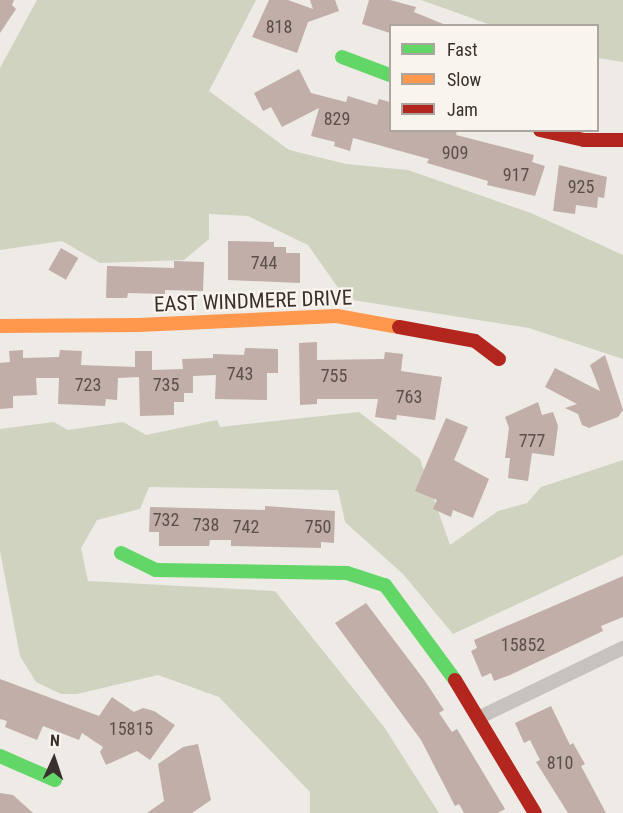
<!DOCTYPE html>
<style>
body{margin:0}
#map{position:relative;width:623px;height:813px;overflow:hidden;background:#eeeae5;font-family:"Roboto Condensed",sans-serif}
div>[style]{position:absolute}
.green>*{inset:0;background:#d0d3c0}
.building>*{inset:0;background:#c1aea8;transform-origin:0 0}
.street>*{height:14px;margin:-7px;padding:0 7px;transform-origin:7px;border-radius:7px;background:#c8c2be}
.fast>*{height:14px;margin:-7px;padding:0 7px;transform-origin:7px;border-radius:7px;background:#63d668}
.slow>*{height:14px;margin:-7px;padding:0 7px;transform-origin:7px;border-radius:7px;background:#ff974d}
.jam>*{height:14px;margin:-7px;padding:0 7px;transform-origin:7px;border-radius:7px;background:#b3261e}
span{translate:-50% -50%;white-space:nowrap;text-align:center;line-height:1.15;-webkit-text-stroke:4.5px #faf4ee;paint-order:stroke}
.number-label{font-size:18px;color:#5b4f4b}
.number-label span{-webkit-text-stroke-width:0}
.street-label{font-size:21px;color:#392f2c}
.legend{position:absolute;left:389px;top:24px;width:210px;height:108px;box-sizing:border-box;background:#faf4ee;border:2px solid #ada5a0;margin:0;padding:8px 10px;list-style:none;font-size:18px;color:#392f2c}
.legend li{display:flex;align-items:center;gap:12px;height:30px}
.legend b{width:30px;border:2px solid #ada5a0}
.north{position:absolute;left:24px;top:729px;width:60px;height:60px;-webkit-text-stroke:4px #faf4ee;paint-order:stroke;rotate:3deg;font-size:16px;font-weight:700;line-height:24px;text-align:center;color:#392f2c}
.north::after{content:'';display:block;margin:auto;width:21px;height:27px;background:#392f2c;clip-path:polygon(50% 0,100% 100%,50% 72%,0 100%)}
</style>
<div id="map">
<div class="green">
<div style="clip-path:polygon(37px 0,256px 0,209px 91px,289px 150px,346px 164px,408px 170px,531px 213px,623px 255px,623px 359px,529px 328px,346px 299px,308px 245px,248px 216px,209px 214px,209px 239px,184px 260px,100px 263px,62px 241px,0 250px,0 68px)"></div>
<div style="clip-path:polygon(421px 0,623px 0,623px 62px,598px 58px,598px 26px,491px 25px)"></div>
<div style="clip-path:polygon(359px 412px,420px 459px,450px 545px,498px 511px,527px 503px,541px 487px,623px 460px,623px 555px,453px 634px,403px 574px,345px 522px,338px 490px,149px 487px,140px 509px,97px 520px,81px 548px,88px 581px,275px 591px,384px 727px,439px 813px,310px 813px,310px 792px,219px 697px,158px 675px,77px 694px,61px 694px,36px 682px,20px 656px,0 551px,0 429px,54px 422px,68px 430px,123px 422px,146px 435px,217px 420px,220px 427px)"></div>
</div>
<div class="building">
<div style="clip-path:polygon(0 0,14px 0,12px 5px,16px 9px,0 33px)"></div>
<div style="clip-path:polygon(269px 0,288px 0,313px 9px,310px 0,335px 0,339px 11px,308px 22px,297px 53px,252px 37px)"></div>
<div style="clip-path:polygon(369px 0,390px 0,416px 7px,414px 12px,448px 26px,390px 26px,390px 33px,362px 24px)"></div>
<div style="clip-path:polygon(299px 69px,311px 93px,346px 102px,348px 96px,377px 105px,379px 99px,390px 102px,390px 130px,457px 130px,456px 135px,534px 155px,532px 162px,545px 166px,535px 196px,487px 185px,488px 181px,427px 163px,429px 159px,353px 138px,350px 151px,334px 146px,335px 142px,311px 136px,319px 108px,282px 127px,271px 107px,263px 111px,254px 93px)"></div>
<div style="clip-path:polygon(559px 165px,607px 177px,604px 198px,598px 197px,597px 208px,576px 205px,575px 214px,553px 211px)"></div>
<div style="clip-path:polygon(228px 241px,274px 242px,274px 247px,286px 247px,286px 253px,300px 253px,300px 283px,228px 280px)"></div>
<div style="left:61px;top:248px;width:20px;height:25px;rotate:30deg"></div>
<div style="clip-path:polygon(174px 261px,204px 262px,203px 291px,165px 290px,165px 294px,128px 293px,127px 298px,106px 298px,107px 266px,174px 268px)"></div>
<div style="clip-path:polygon(317px 342px,317px 360px,384px 359px,385px 352px,403px 354px,401px 371px,442px 377px,435px 420px,397px 415px,396px 420px,375px 417px,378px 399px,317px 399px,317px 404px,300px 405px,299px 343px)"></div>
<div style="clip-path:polygon(245px 348px,278px 349px,278px 373px,267px 373px,267px 400px,215px 399px,216px 375px,193px 376px,193px 393px,184px 393px,184px 402px,174px 402px,174px 415px,140px 416px,139px 377px,118px 378px,117px 400px,106px 399px,105px 406px,58px 404px,59px 378px,36px 378px,37px 395px,13px 396px,13px 408px,0 409px,0 363px,10px 362px,9px 351px,23px 350px,23px 358px,59px 357px,60px 350px,82px 351px,81px 365px,135px 367px,135px 351px,152px 351px,152px 370px,183px 369px,182px 359px,213px 358px,213px 354px,244px 355px)"></div>
<div style="clip-path:polygon(605px 355px,623px 410px,618px 417px,589px 428px,582px 425px,578px 414px,565px 408px,577px 404px,545px 387px,555px 368px,600px 391px,590px 365px)"></div>
<div style="clip-path:polygon(538px 402px,542px 415px,553px 412px,558px 426px,554px 456px,532px 453px,528px 481px,508px 478px,510px 458px,505px 458px,509px 428px,505px 417px)"></div>
<div style="clip-path:polygon(446px 418px,468px 427px,454px 460px,489px 479px,473px 518px,453px 510px,451px 517px,433px 509px,437px 500px,415px 491px)"></div>
<div style="clip-path:polygon(265px 506px,335px 511px,334px 543px,321px 542px,321px 548px,231px 546px,231px 540px,210px 540px,209px 546px,159px 546px,159px 532px,149px 532px,150px 507px,265px 510px)"></div>
<div style="clip-path:polygon(623px 576px,623px 617px,601px 626px,603px 631px,510px 675px,494px 681px,491px 673px,482px 677px,471px 651px,477px 648px,474px 640px)"></div>
<div style="clip-path:polygon(366px 603px,425px 681px,444px 710px,439px 713px,452px 732px,457px 729px,505px 809px,498px 813px,464px 813px,459px 804px,455px 806px,421px 740px,335px 623px)"></div>
<div style="clip-path:polygon(0 679px,99px 716px,112px 697px,134px 712px,143px 708px,154px 711px,175px 725px,150px 760px,137px 751px,106px 765px,100px 752px,103px 747px,82px 733px,79px 740px,43px 726px,37px 740px,5px 727px,7px 721px,0 719px)"></div>
<div style="clip-path:polygon(551px 706px,570px 745px,573px 743px,585px 764px,581px 766px,606px 813px,568px 813px,536px 762px,540px 760px,530px 740px,524px 743px,515px 723px)"></div>
<div style="clip-path:polygon(198px 744px,211px 800px,192px 813px,147px 813px,164px 801px,158px 764px,183px 747px)"></div>
<div style="clip-path:polygon(0 793px,13px 795px,33px 813px,0 813px)"></div>
</div>
<div class="street">
<div style="left:480px;top:717px;width:159px;rotate:-25.8deg"></div>
</div>
<div class="fast">
<div style="left:342px;top:57px;width:51px;rotate:20.6deg"></div>
<div style="left:121px;top:553px;width:39px;rotate:26deg"></div>
<div style="left:156px;top:570px;width:191px;rotate:0.9deg"></div>
<div style="left:347px;top:573px;width:40px;rotate:18deg"></div>
<div style="left:385px;top:585px;width:118px;rotate:53.6deg"></div>
<div style="left:0;top:756px;width:60px;rotate:23.6deg"></div>
</div>
<div class="slow">
<div style="left:0;top:326px;width:138px;rotate:-0.4deg"></div>
<div style="left:138px;top:325px;width:199px;rotate:-2.6deg"></div>
<div style="left:337px;top:316px;width:63px;rotate:10.1deg"></div>
</div>
<div class="jam">
<div style="left:540px;top:130px;width:45px;rotate:12.8deg"></div>
<div style="left:584px;top:140px;width:39px"></div>
<div style="left:399px;top:327px;width:77px;rotate:10.4deg"></div>
<div style="left:475px;top:341px;width:30px;rotate:37deg"></div>
<div style="left:455px;top:680px;width:155px;rotate:59deg"></div>
</div>
<div class="number-label">
<span style="left:279px;top:27px">818</span>
<span style="left:337px;top:119px">829</span>
<span style="left:455px;top:153px">909</span>
<span style="left:516px;top:175px">917</span>
<span style="left:581px;top:187px">925</span>
<span style="left:264px;top:263px">744</span>
<span style="left:240px;top:374px">743</span>
<span style="left:334px;top:376px">755</span>
<span style="left:88px;top:385px">723</span>
<span style="left:166px;top:385px">735</span>
<span style="left:409px;top:397px">763</span>
<span style="left:532px;top:441px">777</span>
<span style="left:166px;top:520px">732</span>
<span style="left:206px;top:525px">738</span>
<span style="left:246px;top:527px">742</span>
<span style="left:318px;top:527px">750</span>
<span style="left:523px;top:645px">15852</span>
<span style="left:131px;top:729px">15815</span>
<span style="left:560px;top:763px">810</span>
</div>
<div class="street-label">
<span style="left:253px;top:301px;rotate:-2deg">EAST WINDMERE DRIVE</span>
</div>
<ul class="legend">
<li><b style="height:8px;background:#63d668"></b>Fast</li>
<li><b style="height:8px;background:#ff974d"></b>Slow</li>
<li><b style="height:8px;background:#b3261e"></b>Jam</li>
</ul>
<div class="north">N</div>
</div>
